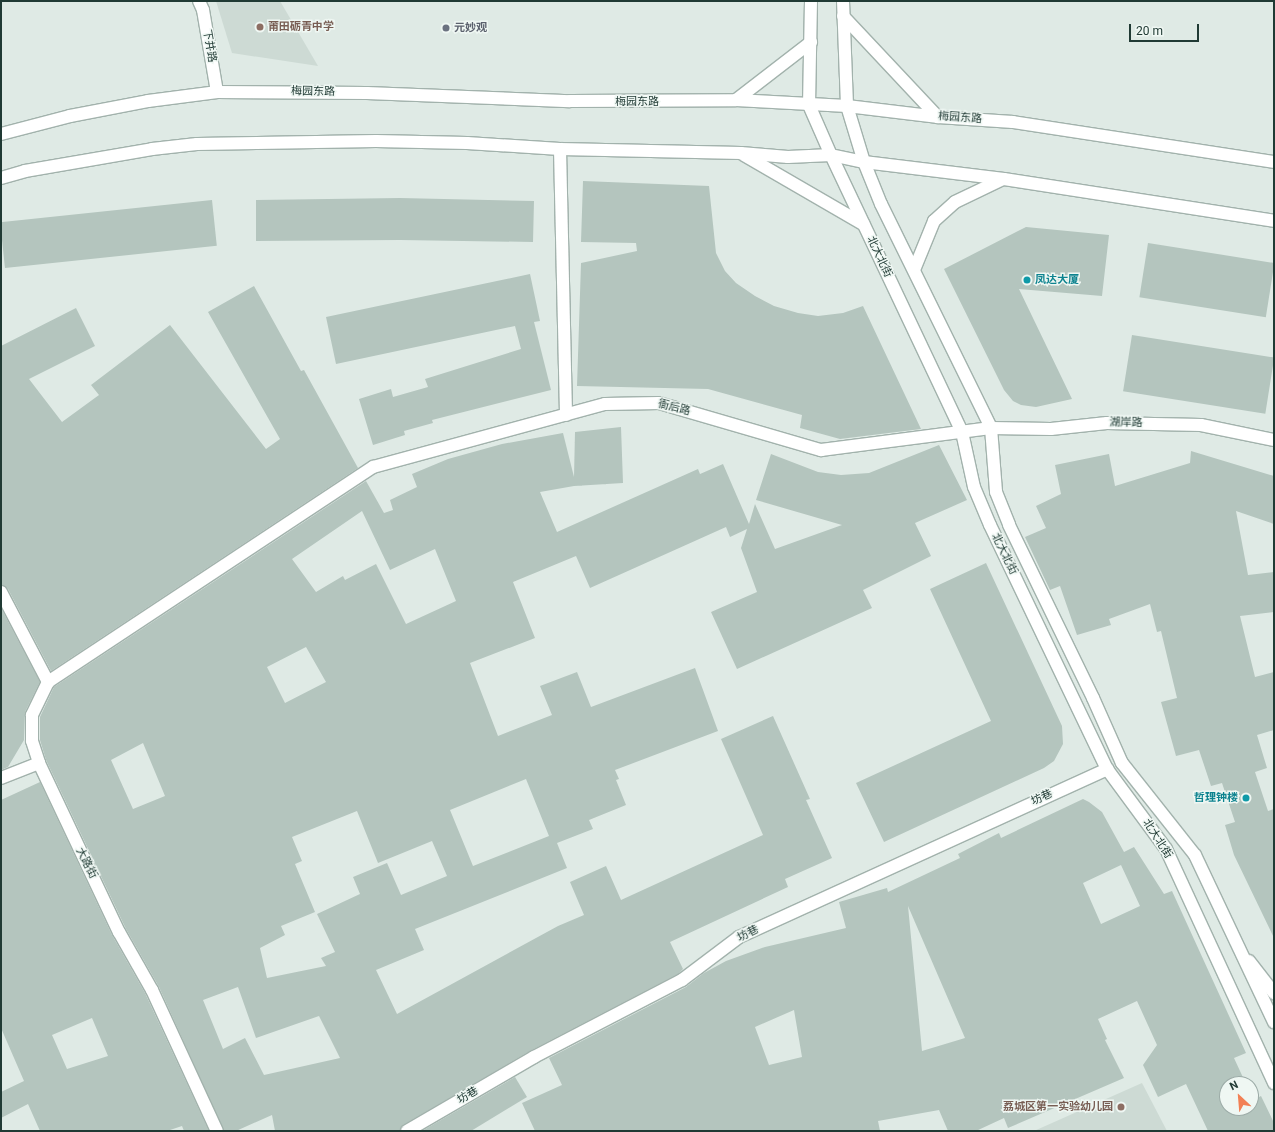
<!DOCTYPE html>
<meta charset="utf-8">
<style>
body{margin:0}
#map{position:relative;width:1275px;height:1132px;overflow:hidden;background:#dfeae5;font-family:Roboto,"Noto Sans SC",sans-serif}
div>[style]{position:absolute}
.built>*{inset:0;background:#cddad4}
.building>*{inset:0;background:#b4c5be;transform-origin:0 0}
.roads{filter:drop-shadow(1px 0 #a2b2ac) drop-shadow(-1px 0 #a2b2ac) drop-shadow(0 1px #a2b2ac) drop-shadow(0 -1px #a2b2ac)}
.service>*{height:12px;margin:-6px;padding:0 6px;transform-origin:6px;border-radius:6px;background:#fff}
.pedestrian>*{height:12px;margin:-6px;padding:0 6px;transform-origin:6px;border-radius:6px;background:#fff}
.minor>*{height:12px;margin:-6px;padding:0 6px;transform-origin:6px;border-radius:6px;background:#fff}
.tertiary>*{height:12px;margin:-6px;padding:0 6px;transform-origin:6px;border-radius:6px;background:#fff}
.secondary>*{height:12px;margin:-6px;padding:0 6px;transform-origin:6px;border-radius:6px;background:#fff}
.dots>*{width:11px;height:11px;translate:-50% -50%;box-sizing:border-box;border:2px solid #eff7f3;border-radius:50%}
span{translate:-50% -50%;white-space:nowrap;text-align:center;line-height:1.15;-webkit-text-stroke:3px #eff7f3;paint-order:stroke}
.education-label{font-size:11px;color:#785e54;font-weight:700}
.left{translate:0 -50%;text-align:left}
.right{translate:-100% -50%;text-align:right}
.worship-label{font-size:11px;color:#5b616d;font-weight:700}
.street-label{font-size:11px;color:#203a34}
.culture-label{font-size:11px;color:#0d838f;font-weight:700}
.frame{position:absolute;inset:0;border:2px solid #203a34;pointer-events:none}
.north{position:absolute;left:1219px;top:1076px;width:40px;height:40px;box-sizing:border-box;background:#eff7f3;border:1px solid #9caba7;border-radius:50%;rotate:334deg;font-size:11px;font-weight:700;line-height:16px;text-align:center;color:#203a34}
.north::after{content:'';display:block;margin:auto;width:14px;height:18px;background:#f28055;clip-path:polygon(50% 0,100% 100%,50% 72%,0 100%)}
.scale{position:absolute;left:1129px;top:24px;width:70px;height:18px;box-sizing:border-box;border:2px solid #203a34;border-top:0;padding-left:5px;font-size:12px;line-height:14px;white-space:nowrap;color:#203a34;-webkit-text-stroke:3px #eff7f3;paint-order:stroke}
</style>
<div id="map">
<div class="built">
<div style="clip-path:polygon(216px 1px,280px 1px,318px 66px,232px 53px)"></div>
<div style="clip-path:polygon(1142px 1083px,1167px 1131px,1034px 1131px)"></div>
</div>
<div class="building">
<div style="clip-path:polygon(583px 181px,709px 186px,716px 253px,725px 271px,736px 283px,755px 296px,774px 306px,798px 313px,818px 316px,843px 313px,863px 306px,921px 429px,840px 439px,800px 428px,802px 415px,708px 389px,577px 386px,581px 263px,637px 251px,636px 243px,581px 242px)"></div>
<div style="clip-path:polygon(400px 198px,534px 201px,533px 242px,400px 240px,256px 241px,256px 200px)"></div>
<div style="left:212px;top:200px;width:46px;height:213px;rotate:84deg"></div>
<div style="clip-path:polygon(1026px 227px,1109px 235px,1102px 296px,1019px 289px,1072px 399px,1036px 407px,1021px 405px,1013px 401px,1004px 390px,944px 269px)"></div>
<div style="left:1148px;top:243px;width:128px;height:55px;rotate:9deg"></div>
<div style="clip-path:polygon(530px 274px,540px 321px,534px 322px,551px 390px,432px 420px,433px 423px,404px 431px,405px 435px,373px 445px,359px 399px,391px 389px,393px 397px,428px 387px,425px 379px,521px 349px,515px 326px,336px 364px,326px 317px)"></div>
<div style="clip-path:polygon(254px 286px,301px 371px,304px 370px,358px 468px,51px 671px,8px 589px,1px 585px,1px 346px,76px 308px,95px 346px,29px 379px,62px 422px,99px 395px,91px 385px,170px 325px,266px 449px,280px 439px,208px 312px)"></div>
<div style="left:1132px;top:335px;width:144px;height:57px;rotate:9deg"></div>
<div style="clip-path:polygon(evenodd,621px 427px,623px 483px,574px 486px,540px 492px,557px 532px,698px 469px,700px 474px,723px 464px,749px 524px,755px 504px,775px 549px,842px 525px,756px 500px,771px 454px,818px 472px,841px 475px,869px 473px,939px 445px,967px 500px,915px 523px,931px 556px,863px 590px,872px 608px,737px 669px,711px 612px,757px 592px,741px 548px,747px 529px,730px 537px,726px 527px,590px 588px,576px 556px,513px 582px,535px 638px,470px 663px,498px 736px,552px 715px,540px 686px,577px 672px,591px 707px,695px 668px,718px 731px,615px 770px,619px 779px,616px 780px,626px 805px,589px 820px,593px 829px,557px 843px,567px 868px,415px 929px,424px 950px,376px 970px,397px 1014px,558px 926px,584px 915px,570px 882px,606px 866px,621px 900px,763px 835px,721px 739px,773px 716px,810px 799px,806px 800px,832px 858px,785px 879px,788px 887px,670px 942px,683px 969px,678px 974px,530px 1051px,403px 1125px,400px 1131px,275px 1131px,272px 1115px,236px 1131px,224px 1131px,159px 987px,126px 929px,46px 760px,40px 740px,40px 717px,54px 687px,366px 481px,384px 513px,393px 510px,390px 500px,417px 487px,412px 474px,448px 459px,502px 444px,563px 433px,574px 477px,575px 432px,621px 427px,362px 511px,390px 570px,435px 549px,456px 601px,406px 624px,376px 564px,345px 580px,343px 576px,316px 592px,292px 559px,362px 511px,621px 427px,306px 647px,326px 682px,285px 703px,267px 667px,306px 647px,621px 427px,143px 743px,165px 796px,133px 809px,111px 760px,143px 743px,621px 427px,526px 779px,549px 836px,473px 866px,450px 810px,526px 779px,621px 427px,357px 811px,378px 863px,432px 841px,447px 876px,401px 895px,387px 863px,353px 877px,360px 894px,317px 914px,335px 952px,321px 958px,326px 966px,267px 978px,260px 948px,285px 935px,281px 926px,315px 912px,295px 864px,302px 861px,292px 837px,357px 811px,621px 427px,238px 987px,256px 1038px,319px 1016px,340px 1058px,264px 1075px,245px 1038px,223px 1049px,203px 1000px,238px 987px)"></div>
<div style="clip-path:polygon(1191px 451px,1274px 476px,1274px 524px,1236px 511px,1248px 575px,1274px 572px,1274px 612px,1240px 616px,1255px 677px,1274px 672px,1274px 730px,1257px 735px,1267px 768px,1255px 772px,1268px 811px,1274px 809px,1274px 938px,1234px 855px,1225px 825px,1235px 822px,1222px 783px,1211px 786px,1199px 750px,1176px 756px,1161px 702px,1177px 698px,1161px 631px,1157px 632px,1150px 604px,1109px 619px,1111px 625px,1077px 635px,1060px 586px,1050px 590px,1025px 537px,1046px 528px,1036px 506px,1061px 494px,1055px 465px,1109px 454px,1115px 486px,1190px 463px)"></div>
<div style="clip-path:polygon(986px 563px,1062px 726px,1063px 744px,1054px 761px,1044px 768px,884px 842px,856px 783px,991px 721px,930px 589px)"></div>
<div style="clip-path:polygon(1px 608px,40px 682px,25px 712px,24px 740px,8px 767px,1px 770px)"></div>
<div style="clip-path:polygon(evenodd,40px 782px,112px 935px,145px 993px,209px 1131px,184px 1131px,182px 1126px,167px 1131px,40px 1131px,28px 1104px,1px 1118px,1px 1092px,24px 1081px,1px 1028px,1px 800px,40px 782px,92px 1018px,108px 1056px,67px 1069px,52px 1035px,92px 1018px)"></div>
<div style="clip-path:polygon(evenodd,1083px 799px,1089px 802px,1102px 812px,1124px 852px,1134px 847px,1164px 894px,1172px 891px,1246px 1053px,1234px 1058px,1246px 1084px,1227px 1084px,1227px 1108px,1251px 1108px,1251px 1094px,1253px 1100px,1261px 1096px,1274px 1123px,1274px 1131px,1208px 1131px,1186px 1084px,1158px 1097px,1143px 1065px,1157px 1045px,1137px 1001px,1098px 1019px,1107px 1039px,1105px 1040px,1124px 1078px,1008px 1128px,1004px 1118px,976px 1131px,948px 1131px,939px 1110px,878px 1121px,880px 1131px,535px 1131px,522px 1103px,562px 1085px,549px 1058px,686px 987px,704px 973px,726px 961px,765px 947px,846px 928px,839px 902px,887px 888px,888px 892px,960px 858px,958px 854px,999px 833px,1001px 838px,1083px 799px,1121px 865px,1140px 906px,1101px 924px,1083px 883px,1121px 865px,1083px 799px,908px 906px,965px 1038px,922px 1051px,908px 906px,1083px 799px,794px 1010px,802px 1057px,769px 1065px,755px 1027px,794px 1010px)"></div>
<div style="clip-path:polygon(515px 1077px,527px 1097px,471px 1131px,422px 1131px)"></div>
</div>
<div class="roads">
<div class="service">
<div style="left:560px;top:149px;width:266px;rotate:88.7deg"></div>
</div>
<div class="pedestrian">
<div style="left:1px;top:592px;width:102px;rotate:62.4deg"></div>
<div style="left:48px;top:682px;width:37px;rotate:116deg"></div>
<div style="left:32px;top:715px;width:26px;rotate:90deg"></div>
<div style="left:32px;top:741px;width:23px;rotate:72deg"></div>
<div style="left:39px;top:763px;width:187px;rotate:64.7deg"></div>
<div style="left:119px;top:932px;width:67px;rotate:60.4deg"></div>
<div style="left:152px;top:990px;width:155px;rotate:65.3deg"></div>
<div style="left:48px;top:682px;width:390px;rotate:-33.5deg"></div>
<div style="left:1px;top:778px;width:41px;rotate:-21.5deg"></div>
<div style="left:407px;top:1131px;width:147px;rotate:-30.2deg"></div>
<div style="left:534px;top:1057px;width:167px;rotate:-27.5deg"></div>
<div style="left:682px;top:980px;width:71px;rotate:-37deg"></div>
<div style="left:739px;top:937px;width:405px;rotate:-24.5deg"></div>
</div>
<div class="minor">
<div style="left:373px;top:467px;width:240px;rotate:-15.2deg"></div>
<div style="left:605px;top:404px;width:54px;rotate:-1.1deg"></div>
<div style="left:659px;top:403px;width:169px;rotate:16.2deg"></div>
<div style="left:821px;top:450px;width:171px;rotate:-7.4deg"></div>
<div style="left:991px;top:428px;width:60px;rotate:1deg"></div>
<div style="left:1051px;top:429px;width:56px;rotate:-6.1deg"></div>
<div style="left:1107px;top:423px;width:94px;rotate:1.2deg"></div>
<div style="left:1201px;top:425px;width:75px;rotate:11.6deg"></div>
</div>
<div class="tertiary">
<div style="left:199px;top:1px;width:10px;rotate:66deg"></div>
<div style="left:203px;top:10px;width:83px;rotate:80.3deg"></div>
<div style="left:1249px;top:961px;width:41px;rotate:52deg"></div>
</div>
<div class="secondary">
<div style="left:811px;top:1px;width:104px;rotate:91.1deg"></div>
<div style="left:809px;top:105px;width:55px;rotate:66.3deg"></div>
<div style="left:831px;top:155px;width:306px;rotate:64.7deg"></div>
<div style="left:962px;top:432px;width:56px;rotate:77.7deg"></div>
<div style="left:974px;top:487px;width:41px;rotate:67.2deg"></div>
<div style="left:990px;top:525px;width:271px;rotate:64.4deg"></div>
<div style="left:1107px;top:769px;width:99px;rotate:53.6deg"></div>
<div style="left:1166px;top:849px;width:258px;rotate:65.2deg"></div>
<div style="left:843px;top:1px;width:105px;rotate:87.8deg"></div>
<div style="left:847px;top:106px;width:59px;rotate:73.1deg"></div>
<div style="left:864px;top:162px;width:45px;rotate:68deg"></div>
<div style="left:881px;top:204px;width:250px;rotate:63.8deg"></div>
<div style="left:991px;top:428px;width:64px;rotate:85.5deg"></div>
<div style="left:996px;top:492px;width:35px;rotate:68deg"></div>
<div style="left:1009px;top:525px;width:192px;rotate:64.1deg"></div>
<div style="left:1093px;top:698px;width:71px;rotate:66deg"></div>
<div style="left:1122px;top:763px;width:117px;rotate:51.6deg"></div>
<div style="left:1195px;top:855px;width:185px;rotate:64.7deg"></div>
<div style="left:843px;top:16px;width:139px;rotate:46.8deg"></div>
<div style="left:736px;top:100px;width:95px;rotate:-37.7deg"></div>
<div style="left:1px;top:134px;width:71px;rotate:-14.6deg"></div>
<div style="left:70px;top:116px;width:79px;rotate:-10.9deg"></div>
<div style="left:148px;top:101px;width:70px;rotate:-7.4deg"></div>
<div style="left:217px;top:92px;width:150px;rotate:0.4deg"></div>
<div style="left:367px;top:93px;width:203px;rotate:2.3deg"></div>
<div style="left:570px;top:101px;width:166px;rotate:-0.3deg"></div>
<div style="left:736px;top:100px;width:111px;rotate:3.1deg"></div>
<div style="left:847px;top:106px;width:92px;rotate:6.9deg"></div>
<div style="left:938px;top:117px;width:75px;rotate:3.8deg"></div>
<div style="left:1013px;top:122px;width:264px;rotate:8.7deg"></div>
<div style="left:744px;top:155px;width:138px;rotate:30.1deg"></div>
<div style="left:1px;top:178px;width:25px;rotate:-16deg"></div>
<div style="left:25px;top:171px;width:129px;rotate:-9.8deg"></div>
<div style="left:152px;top:149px;width:45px;rotate:-6.3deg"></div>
<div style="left:197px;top:144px;width:179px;rotate:-1deg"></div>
<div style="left:376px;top:141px;width:91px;rotate:1.3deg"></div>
<div style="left:467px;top:143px;width:93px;rotate:3.7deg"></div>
<div style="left:560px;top:149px;width:181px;rotate:1.3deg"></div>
<div style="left:741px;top:153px;width:47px;rotate:4.9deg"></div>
<div style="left:788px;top:157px;width:43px;rotate:-2.7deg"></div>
<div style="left:831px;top:155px;width:34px;rotate:12deg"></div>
<div style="left:864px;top:162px;width:141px;rotate:6.9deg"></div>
<div style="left:1004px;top:179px;width:273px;rotate:8.8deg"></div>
<div style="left:914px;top:270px;width:53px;rotate:-67.8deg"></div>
<div style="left:934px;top:221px;width:28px;rotate:-42deg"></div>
<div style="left:955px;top:202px;width:53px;rotate:-25.6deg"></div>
</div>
</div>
<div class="dots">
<div style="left:260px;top:27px;background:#8d6e63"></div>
<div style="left:446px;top:28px;background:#6b7280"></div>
<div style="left:1027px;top:280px;background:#0f9aa8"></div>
<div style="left:1246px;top:798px;background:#0f9aa8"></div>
<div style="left:1121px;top:1107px;background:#8d6e63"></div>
</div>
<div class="education-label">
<span class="left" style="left:268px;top:27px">莆田砺青中学</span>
<span class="right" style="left:1113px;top:1107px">荔城区第一实验幼儿园</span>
</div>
<div class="worship-label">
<span class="left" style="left:454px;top:28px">元妙观</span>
</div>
<div class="street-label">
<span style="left:209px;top:46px;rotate:80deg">下井路</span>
<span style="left:313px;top:92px;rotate:1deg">梅园东路</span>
<span style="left:637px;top:102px">梅园东路</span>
<span style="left:960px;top:118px;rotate:4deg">梅园东路</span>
<span style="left:879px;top:257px;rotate:65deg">北大北街</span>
<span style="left:674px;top:408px;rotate:14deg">衙后路</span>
<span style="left:1126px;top:423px;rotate:1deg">湖岸路</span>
<span style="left:1004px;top:554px;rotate:64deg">北大北街</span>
<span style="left:1042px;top:798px;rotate:-24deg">坊巷</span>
<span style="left:1157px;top:839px;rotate:57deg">北大北街</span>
<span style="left:86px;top:863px;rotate:63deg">大路街</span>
<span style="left:748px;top:934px;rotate:-27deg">坊巷</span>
<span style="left:468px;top:1096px;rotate:-30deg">坊巷</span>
</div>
<div class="culture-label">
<span class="left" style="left:1035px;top:280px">凤达大厦</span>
<span class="right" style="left:1238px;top:798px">哲理钟楼</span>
</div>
<div class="frame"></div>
<div class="north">N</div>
<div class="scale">20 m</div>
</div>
